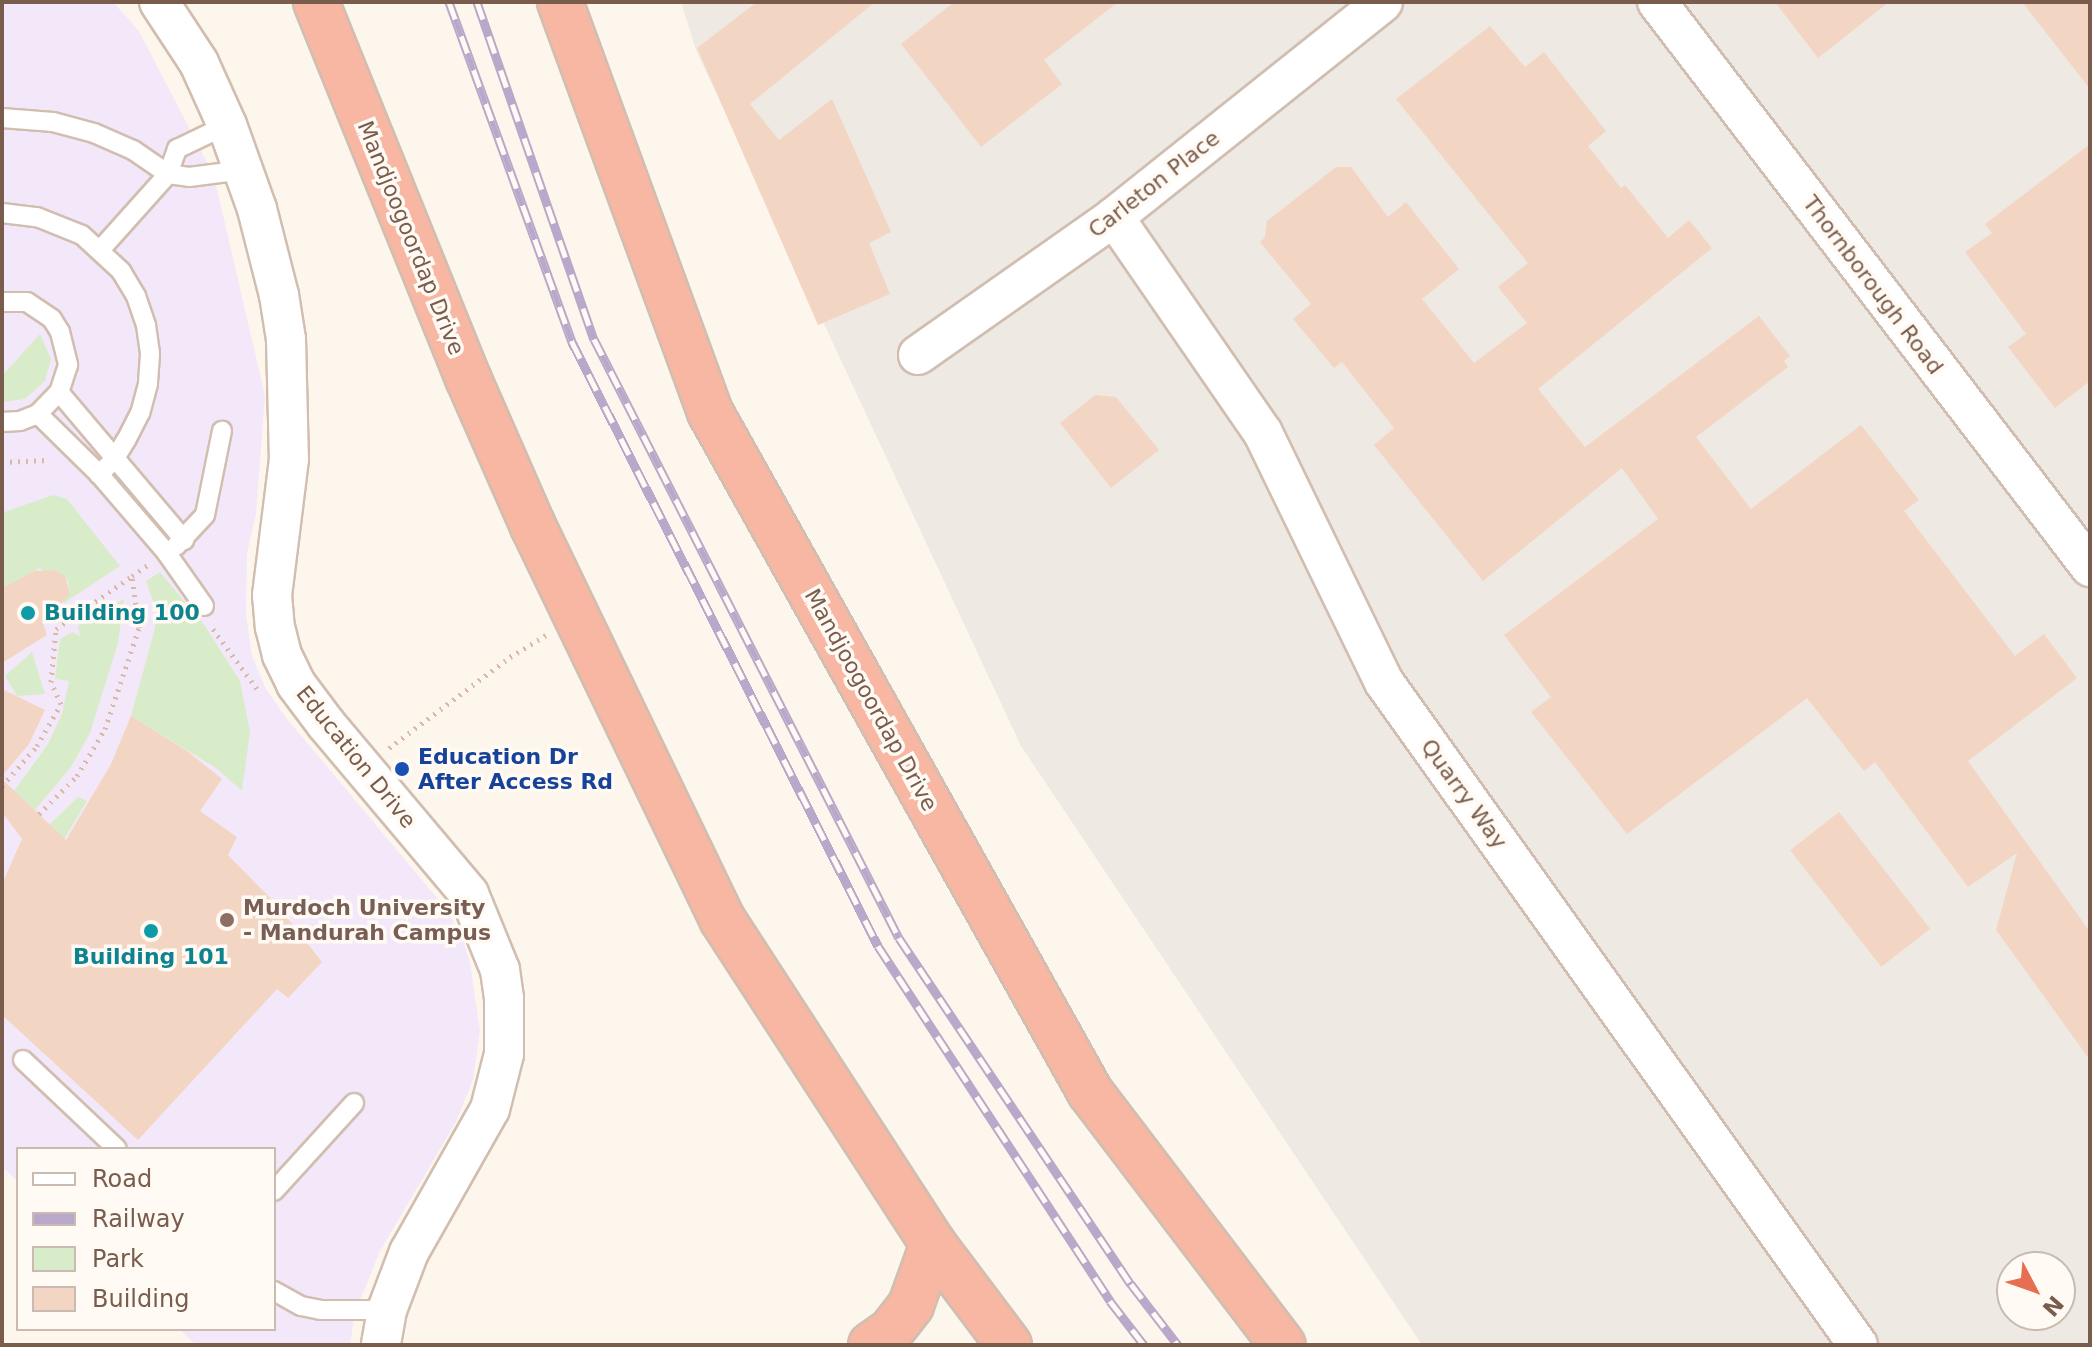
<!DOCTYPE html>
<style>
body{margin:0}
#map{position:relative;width:2092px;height:1347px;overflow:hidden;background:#fdf6ec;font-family:"DejaVu Sans",sans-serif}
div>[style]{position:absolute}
.industrial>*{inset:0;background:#efe9e4}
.education>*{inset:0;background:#f3e8fa}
.green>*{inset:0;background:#d8ecc9}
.building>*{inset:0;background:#f3d5c3;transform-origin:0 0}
.path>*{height:5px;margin-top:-2.5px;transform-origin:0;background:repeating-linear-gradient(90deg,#d9b8a5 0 2px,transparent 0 8px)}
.roads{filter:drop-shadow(2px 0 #d1beb0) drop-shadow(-2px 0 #d1beb0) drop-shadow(0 2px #d1beb0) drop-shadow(0 -2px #d1beb0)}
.lane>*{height:18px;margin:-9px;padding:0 9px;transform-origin:9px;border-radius:9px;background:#fff}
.street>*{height:38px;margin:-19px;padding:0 19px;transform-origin:19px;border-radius:19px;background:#fff}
.highway>*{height:44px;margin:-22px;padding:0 22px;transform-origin:22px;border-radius:22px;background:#f7b7a3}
.rail>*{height:9px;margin-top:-4.5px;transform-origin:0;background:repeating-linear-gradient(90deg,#fffaf3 0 18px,#b9a8c9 0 36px);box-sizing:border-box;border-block:2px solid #b9a8c9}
.dots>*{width:22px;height:22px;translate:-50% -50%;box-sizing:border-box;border:4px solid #fffaf3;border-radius:50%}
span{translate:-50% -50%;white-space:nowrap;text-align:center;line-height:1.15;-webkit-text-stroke:7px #fffaf3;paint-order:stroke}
.street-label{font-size:22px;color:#7a5c4d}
.culture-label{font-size:22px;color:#0d838f;font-weight:700}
.left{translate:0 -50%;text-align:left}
.transit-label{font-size:22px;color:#164399;font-weight:700}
.education-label{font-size:22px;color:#785e54;font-weight:700}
.frame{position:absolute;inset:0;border:4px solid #7a5c4d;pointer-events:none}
.legend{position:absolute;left:16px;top:1147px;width:260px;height:184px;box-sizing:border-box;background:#fffaf3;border:2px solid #cabbb1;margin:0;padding:10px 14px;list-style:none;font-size:24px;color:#7a5c4d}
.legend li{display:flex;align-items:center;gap:16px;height:40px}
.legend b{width:40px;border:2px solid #cabbb1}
.north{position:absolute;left:1996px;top:1251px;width:80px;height:80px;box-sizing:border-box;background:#fffaf3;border:2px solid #cabbb1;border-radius:50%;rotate:131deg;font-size:22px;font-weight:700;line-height:32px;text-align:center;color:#7a5c4d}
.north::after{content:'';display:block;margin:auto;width:28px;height:36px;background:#e76f51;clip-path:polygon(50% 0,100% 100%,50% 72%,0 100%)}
</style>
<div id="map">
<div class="industrial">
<div style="clip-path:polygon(evenodd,681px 2px,2090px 2px,2090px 1345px,1422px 1345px,1021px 746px,696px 50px,681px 2px,2012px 1267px,2060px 1267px,2060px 1315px,2012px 1315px,2012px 1267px)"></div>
</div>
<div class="education">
<div style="clip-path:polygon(2px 2px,113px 2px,139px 31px,214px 176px,265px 396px,256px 514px,247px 553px,246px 614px,252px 656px,266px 689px,287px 719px,443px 905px,461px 935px,470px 962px,480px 1031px,473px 1080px,456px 1122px,380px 1251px,355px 1313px,350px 1345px,196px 1345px,179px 1329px,274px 1329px,274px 1149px,18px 1149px,18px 1182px,2px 1167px)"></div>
</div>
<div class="green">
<div style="clip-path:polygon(40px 334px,51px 359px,45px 381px,25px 399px,2px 402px,2px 376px)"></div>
<div style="clip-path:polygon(53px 495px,67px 499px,120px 566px,64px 603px,62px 599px,70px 594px,68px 581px,55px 570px,44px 572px,40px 568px,2px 588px,2px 513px)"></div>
<div style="clip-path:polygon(160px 572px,205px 626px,240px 681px,250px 732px,242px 791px,216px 768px,131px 716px,155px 628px,156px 610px,146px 581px)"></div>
<div style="clip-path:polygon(124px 599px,118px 643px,90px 733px,71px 767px,35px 810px,14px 791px,48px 744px,62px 714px,69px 681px,55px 679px,60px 639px,72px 632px,80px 636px,78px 626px)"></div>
<div style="clip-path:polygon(32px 652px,45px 694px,17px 696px,5px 676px)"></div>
<div style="clip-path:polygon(78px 797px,87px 801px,63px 841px,42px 832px)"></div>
</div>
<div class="building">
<div style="clip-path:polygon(757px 2px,875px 2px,750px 104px,779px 140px,832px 99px,891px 232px,869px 243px,890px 294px,818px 325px,697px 48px)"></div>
<div style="clip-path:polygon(954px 2px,1118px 2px,1044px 60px,1062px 84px,981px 147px,901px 44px)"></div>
<div style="clip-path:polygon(1775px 2px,1889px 2px,1818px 58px)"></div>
<div style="clip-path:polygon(2022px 2px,2090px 2px,2090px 89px)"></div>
<div style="clip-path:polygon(1490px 26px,1525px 67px,1544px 52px,1606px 131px,1588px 146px,1621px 188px,1625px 185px,1668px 238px,1689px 220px,1712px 248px,1538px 389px,1585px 447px,1759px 316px,1790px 356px,1784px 361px,1788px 367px,1696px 437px,1751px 509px,1861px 425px,1919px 500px,1904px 511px,2015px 656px,2044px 634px,2077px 678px,1968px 761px,2090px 932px,2090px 1060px,1996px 930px,2017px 853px,1968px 887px,1875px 762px,1864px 771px,1807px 698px,1627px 834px,1531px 712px,1551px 697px,1504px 635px,1658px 519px,1622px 468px,1483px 581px,1374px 445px,1394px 428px,1342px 362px,1334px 368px,1293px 319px,1311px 304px,1260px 242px,1265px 237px,1267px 221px,1336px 167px,1351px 167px,1388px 217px,1406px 202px,1459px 269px,1422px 299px,1474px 363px,1527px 323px,1498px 287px,1528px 263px,1396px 99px)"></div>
<div style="clip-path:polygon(2090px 144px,2090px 381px,2055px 408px,2008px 347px,2026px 334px,1965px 252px,1992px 233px,1985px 224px)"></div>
<div style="clip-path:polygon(1095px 395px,1116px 397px,1159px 450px,1111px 488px,1060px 423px)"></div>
<div style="clip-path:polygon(55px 570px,65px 576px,70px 594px,43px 623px,47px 635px,2px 663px,2px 588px,34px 571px)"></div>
<div style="clip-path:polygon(2px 689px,45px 710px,29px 744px,2px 776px)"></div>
<div style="clip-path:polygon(131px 716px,187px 751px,222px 779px,200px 811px,237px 837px,228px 855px,277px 905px,322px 962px,288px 998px,277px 989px,138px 1140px,2px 1015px,2px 884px,22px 839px,2px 812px,2px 779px,66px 840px,111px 764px)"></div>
<div style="left:1839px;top:812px;width:148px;height:62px;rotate:52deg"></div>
</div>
<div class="path">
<div style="left:2px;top:462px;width:45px;rotate:-2.5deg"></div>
<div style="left:213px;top:629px;width:74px;rotate:53.7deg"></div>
<div style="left:389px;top:748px;width:151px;rotate:-36.9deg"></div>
<div style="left:510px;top:657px;width:42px;rotate:-31.4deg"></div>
<div style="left:2px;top:786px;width:53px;rotate:-48.8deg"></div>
<div style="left:37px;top:746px;width:48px;rotate:-60.3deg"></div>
<div style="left:61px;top:704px;width:24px;rotate:-114deg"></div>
<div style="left:51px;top:682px;width:53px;rotate:-84.6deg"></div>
<div style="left:56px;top:629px;width:93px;rotate:-34.9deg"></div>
<div style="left:39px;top:814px;width:54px;rotate:-45deg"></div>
<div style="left:77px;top:776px;width:55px;rotate:-59.2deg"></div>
<div style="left:105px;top:729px;width:107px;rotate:-71.4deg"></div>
<div style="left:139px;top:628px;width:52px;rotate:-97.7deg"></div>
<div style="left:132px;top:576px;width:19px;rotate:-35deg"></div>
</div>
<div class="roads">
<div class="lane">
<div style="left:2px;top:118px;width:51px;rotate:4.5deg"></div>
<div style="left:53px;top:122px;width:42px;rotate:15deg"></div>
<div style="left:94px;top:133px;width:43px;rotate:23.6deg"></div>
<div style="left:133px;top:150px;width:42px;rotate:34.4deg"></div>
<div style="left:168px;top:174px;width:21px;rotate:8deg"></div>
<div style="left:189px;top:177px;width:55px;rotate:-7.3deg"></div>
<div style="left:2px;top:213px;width:35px;rotate:7deg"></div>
<div style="left:37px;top:217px;width:48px;rotate:21.8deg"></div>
<div style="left:82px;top:235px;width:53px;rotate:42.7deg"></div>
<div style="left:121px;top:271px;width:29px;rotate:59deg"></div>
<div style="left:136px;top:296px;width:31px;rotate:71deg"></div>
<div style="left:146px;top:325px;width:29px;rotate:82deg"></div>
<div style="left:150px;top:354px;width:30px;rotate:94deg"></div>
<div style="left:148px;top:384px;width:30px;rotate:105deg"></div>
<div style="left:140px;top:413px;width:30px;rotate:117deg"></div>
<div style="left:126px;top:440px;width:23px;rotate:121deg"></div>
<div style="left:114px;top:460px;width:21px;rotate:137deg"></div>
<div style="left:101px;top:249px;width:101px;rotate:-48.2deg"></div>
<div style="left:168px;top:174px;width:27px;rotate:-70deg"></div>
<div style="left:177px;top:149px;width:55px;rotate:-25.6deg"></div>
<div style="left:2px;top:302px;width:25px"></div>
<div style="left:27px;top:302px;width:30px;rotate:34deg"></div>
<div style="left:52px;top:319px;width:15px;rotate:58deg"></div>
<div style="left:60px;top:332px;width:34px;rotate:76deg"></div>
<div style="left:68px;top:365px;width:28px;rotate:108deg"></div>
<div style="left:59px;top:392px;width:30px;rotate:134deg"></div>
<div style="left:38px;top:414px;width:19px;rotate:159deg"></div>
<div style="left:20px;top:421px;width:18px;rotate:177deg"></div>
<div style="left:59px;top:392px;width:194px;rotate:49.8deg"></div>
<div style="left:38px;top:414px;width:86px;rotate:44.5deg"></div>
<div style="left:99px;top:474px;width:103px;rotate:49.3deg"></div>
<div style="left:166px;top:552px;width:66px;rotate:54.9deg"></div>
<div style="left:176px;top:546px;width:42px;rotate:-46.9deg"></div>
<div style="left:205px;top:515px;width:86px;rotate:-78.6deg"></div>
<div style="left:23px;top:1060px;width:129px;rotate:43.4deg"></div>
<div style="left:274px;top:1191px;width:119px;rotate:-47.7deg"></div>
<div style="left:274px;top:1291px;width:31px;rotate:29deg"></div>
<div style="left:301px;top:1306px;width:20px;rotate:11deg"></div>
<div style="left:321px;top:1310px;width:66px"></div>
</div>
<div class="street">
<div style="left:159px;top:2px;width:73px;rotate:56.7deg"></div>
<div style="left:199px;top:63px;width:68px;rotate:65.7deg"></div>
<div style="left:227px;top:125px;width:89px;rotate:70.3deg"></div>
<div style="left:257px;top:209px;width:89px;rotate:75.7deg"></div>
<div style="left:279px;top:295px;width:45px;rotate:81deg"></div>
<div style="left:286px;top:339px;width:120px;rotate:88.6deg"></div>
<div style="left:289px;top:459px;width:137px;rotate:97.1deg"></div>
<div style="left:272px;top:595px;width:32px;rotate:85deg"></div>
<div style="left:275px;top:627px;width:29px;rotate:76deg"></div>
<div style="left:282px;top:655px;width:32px;rotate:64deg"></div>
<div style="left:296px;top:684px;width:50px;rotate:53.1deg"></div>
<div style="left:326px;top:724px;width:222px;rotate:49.9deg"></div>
<div style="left:469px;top:894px;width:82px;rotate:67.8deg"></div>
<div style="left:500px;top:970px;width:28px;rotate:82deg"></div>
<div style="left:504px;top:998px;width:56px;rotate:90deg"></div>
<div style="left:504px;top:1054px;width:57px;rotate:104.3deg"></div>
<div style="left:490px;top:1109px;width:164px;rotate:119.5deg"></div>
<div style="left:409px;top:1252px;width:62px;rotate:110.8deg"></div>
<div style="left:387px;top:1310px;width:36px;rotate:100deg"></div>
<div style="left:1657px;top:2px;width:712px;rotate:52.53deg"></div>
<div style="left:1114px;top:217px;width:262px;rotate:55.4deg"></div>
<div style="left:1263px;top:433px;width:277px;rotate:64.1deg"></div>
<div style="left:1384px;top:682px;width:815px;rotate:54.44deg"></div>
<div style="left:918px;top:355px;width:240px;rotate:-35.1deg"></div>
<div style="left:1114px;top:217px;width:344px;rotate:-38.6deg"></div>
</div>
<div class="highway">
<div style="left:316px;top:2px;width:406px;rotate:68deg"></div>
<div style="left:468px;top:378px;width:162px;rotate:66.3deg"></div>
<div style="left:533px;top:526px;width:436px;rotate:64.3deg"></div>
<div style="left:722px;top:919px;width:387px;rotate:57deg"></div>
<div style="left:933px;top:1244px;width:126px;rotate:53deg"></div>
<div style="left:560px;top:2px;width:437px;rotate:69.9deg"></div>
<div style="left:710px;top:412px;width:779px;rotate:60.8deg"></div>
<div style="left:1090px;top:1092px;width:318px;rotate:52.7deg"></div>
<div style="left:871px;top:1345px;width:24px;rotate:-35deg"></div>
<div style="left:891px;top:1331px;width:33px;rotate:-52deg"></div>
<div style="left:911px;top:1305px;width:65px;rotate:-70.2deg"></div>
</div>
</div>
<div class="rail">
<div style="left:449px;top:2px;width:362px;rotate:70.1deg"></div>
<div style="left:572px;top:342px;width:677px;rotate:63.13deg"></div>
<div style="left:878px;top:946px;width:424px;rotate:56.8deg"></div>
<div style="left:1110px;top:1301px;width:56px;rotate:52.3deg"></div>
<div style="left:477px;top:2px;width:357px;rotate:70.9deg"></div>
<div style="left:594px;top:339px;width:672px;rotate:63.02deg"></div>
<div style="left:899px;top:938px;width:417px;rotate:56.2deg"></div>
<div style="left:1131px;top:1284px;width:77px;rotate:52.4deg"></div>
</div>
<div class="dots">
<div style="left:28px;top:613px;background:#0f9aa8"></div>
<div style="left:402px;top:769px;background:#1a4fb4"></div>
<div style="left:227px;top:920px;background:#8d6e63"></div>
<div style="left:151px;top:931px;background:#0f9aa8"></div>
</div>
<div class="street-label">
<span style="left:1154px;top:184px;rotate:-38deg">Carleton Place</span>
<span style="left:411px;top:238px;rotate:68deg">Mandjoogoordap Drive</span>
<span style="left:1873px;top:285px;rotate:53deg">Thornborough Road</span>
<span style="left:871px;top:700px;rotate:61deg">Mandjoogoordap Drive</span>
<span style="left:356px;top:757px;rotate:51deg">Education Drive</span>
<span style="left:1464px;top:794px;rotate:54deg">Quarry Way</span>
</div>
<div class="culture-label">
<span class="left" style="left:44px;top:613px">Building 100</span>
<span style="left:151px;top:957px">Building 101</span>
</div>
<div class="transit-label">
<span class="left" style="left:418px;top:769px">Education Dr<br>After Access Rd</span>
</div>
<div class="education-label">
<span class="left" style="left:243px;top:920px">Murdoch University<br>- Mandurah Campus</span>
</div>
<div class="frame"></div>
<ul class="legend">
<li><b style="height:10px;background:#fff"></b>Road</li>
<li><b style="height:10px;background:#b9a8c9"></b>Railway</li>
<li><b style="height:22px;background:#d8ecc9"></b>Park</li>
<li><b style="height:22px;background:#f3d5c3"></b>Building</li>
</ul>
<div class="north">N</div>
</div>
